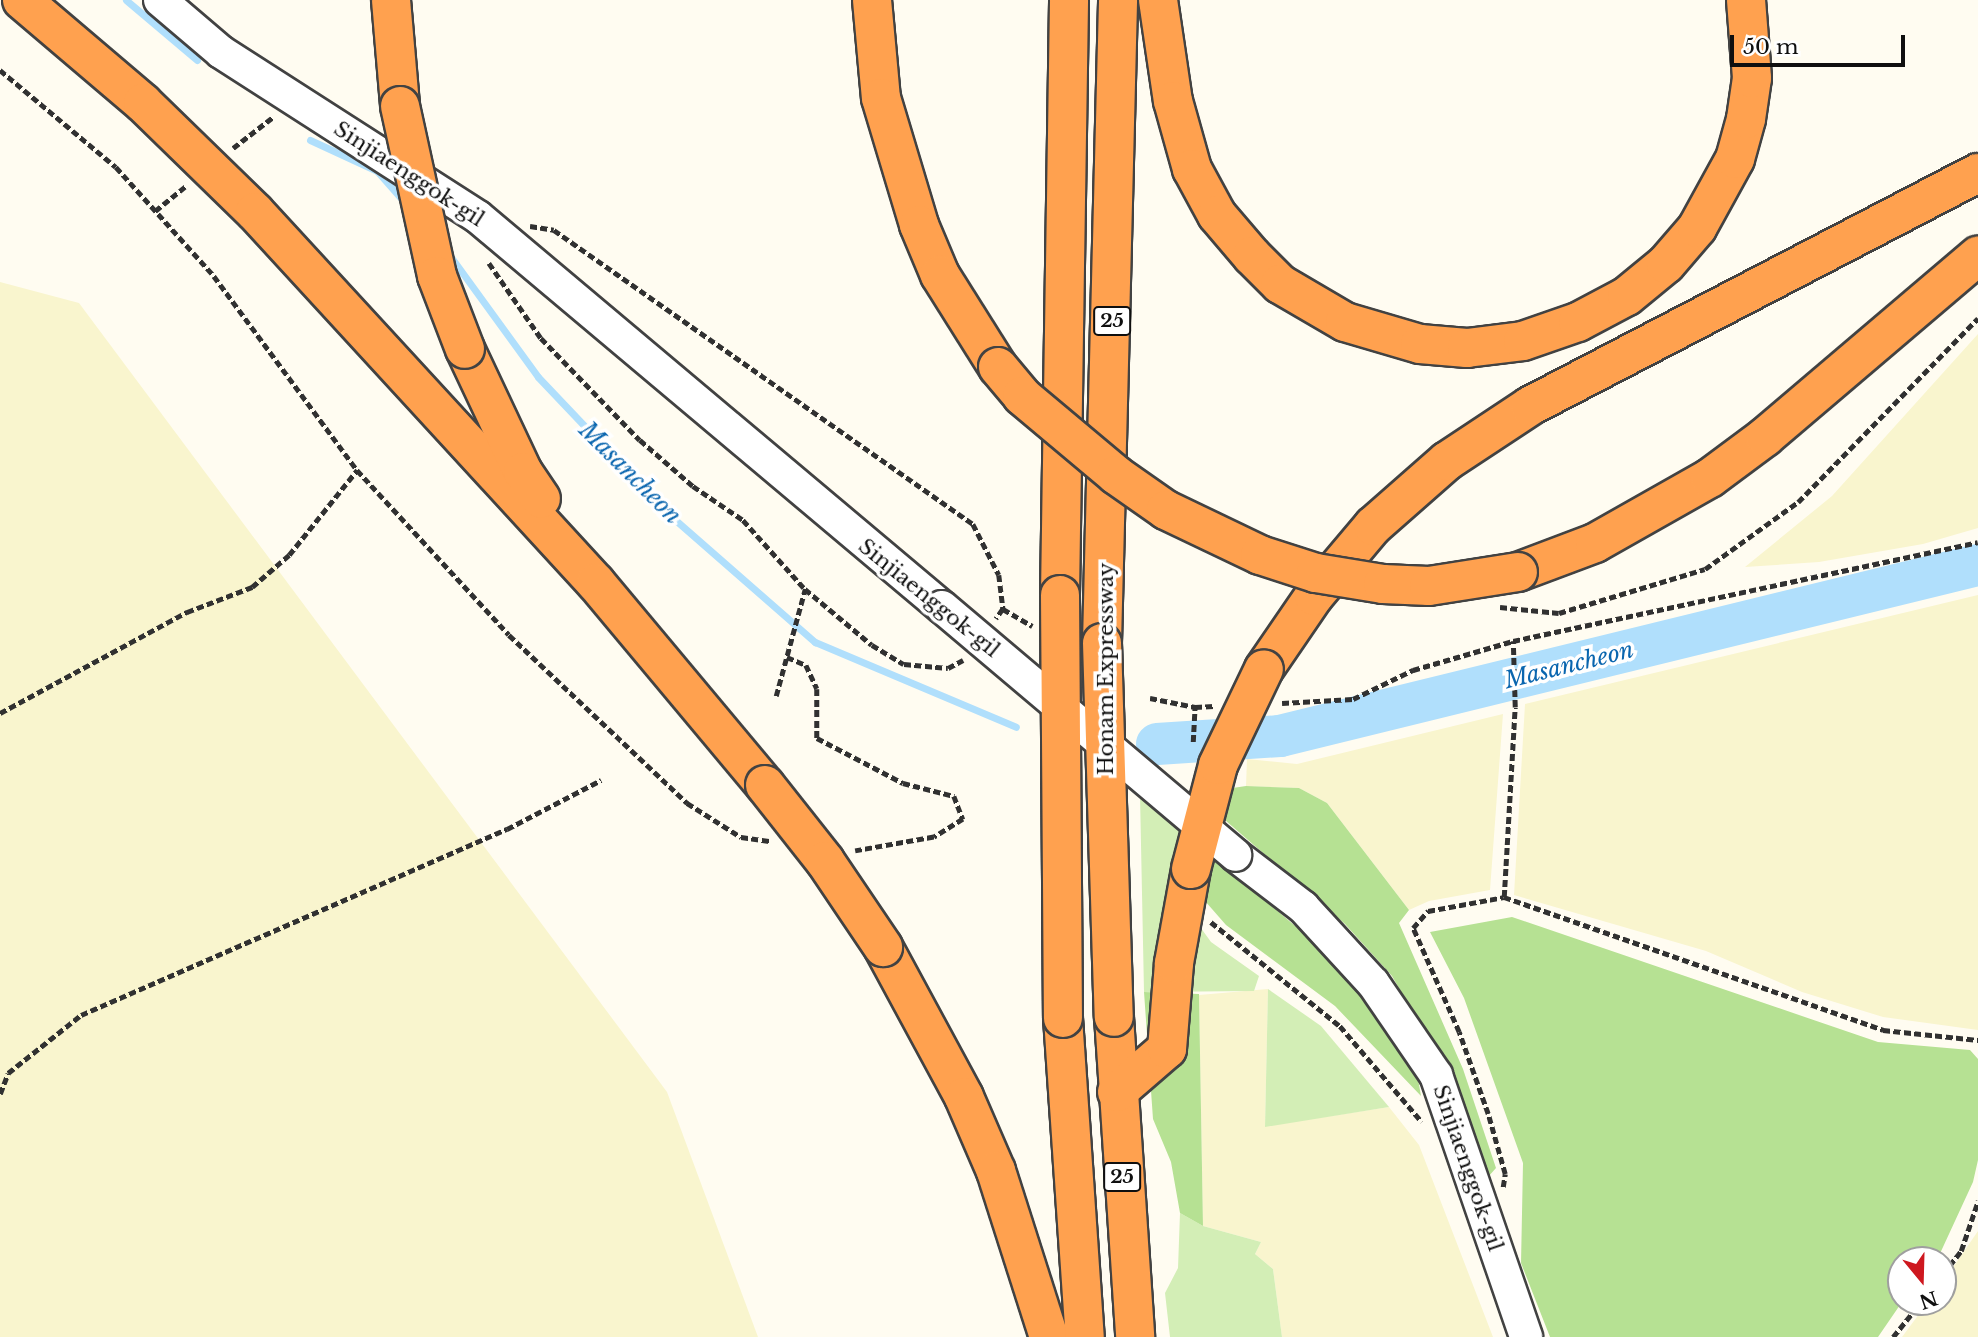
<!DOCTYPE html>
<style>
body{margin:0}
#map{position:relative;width:1978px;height:1337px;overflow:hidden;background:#fffcf1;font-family:"Libre Baskerville",serif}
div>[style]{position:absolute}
.farmland>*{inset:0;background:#f9f5ce}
.green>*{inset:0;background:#d3eeb6}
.forest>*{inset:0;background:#b6e193}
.stream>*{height:7px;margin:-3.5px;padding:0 3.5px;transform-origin:3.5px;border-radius:3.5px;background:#b0dffc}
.river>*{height:42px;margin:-21px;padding:0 21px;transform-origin:21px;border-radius:21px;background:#b0dffc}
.path>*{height:4.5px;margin-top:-2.25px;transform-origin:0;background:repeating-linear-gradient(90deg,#313131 0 7px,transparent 0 10.5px)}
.roads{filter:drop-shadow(2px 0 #424242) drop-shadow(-2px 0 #424242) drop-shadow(0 2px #424242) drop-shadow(0 -2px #424242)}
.tertiary>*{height:32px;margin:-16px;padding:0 16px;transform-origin:16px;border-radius:16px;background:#fff}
.motorway>*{height:38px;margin:-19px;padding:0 19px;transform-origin:19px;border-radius:19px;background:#ffa14f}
.bridges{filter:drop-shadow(2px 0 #424242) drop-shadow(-2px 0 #424242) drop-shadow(0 2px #424242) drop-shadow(0 -2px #424242)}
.tertiary-bridge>*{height:32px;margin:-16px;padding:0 16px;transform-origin:16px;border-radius:16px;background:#fff}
.motorway-bridge>*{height:38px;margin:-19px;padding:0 19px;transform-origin:19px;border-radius:19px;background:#ffa14f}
span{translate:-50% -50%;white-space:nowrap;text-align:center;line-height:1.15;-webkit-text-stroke:7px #fff;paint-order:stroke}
.shield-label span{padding:2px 5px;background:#fff;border:2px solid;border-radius:5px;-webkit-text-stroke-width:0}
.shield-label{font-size:19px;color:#0f0f0f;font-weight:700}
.street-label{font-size:21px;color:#0f0f0f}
.water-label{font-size:23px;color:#0a66af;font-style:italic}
.north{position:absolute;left:1887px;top:1246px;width:70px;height:70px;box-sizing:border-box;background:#fff;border:2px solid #9f9f9f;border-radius:50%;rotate:161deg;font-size:19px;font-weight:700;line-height:28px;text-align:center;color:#0f0f0f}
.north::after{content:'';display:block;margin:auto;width:24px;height:32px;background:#ce181f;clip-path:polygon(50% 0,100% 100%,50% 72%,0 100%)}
.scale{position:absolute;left:1730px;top:35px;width:175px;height:32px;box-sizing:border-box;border:4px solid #0f0f0f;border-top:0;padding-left:9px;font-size:21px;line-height:24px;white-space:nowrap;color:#0f0f0f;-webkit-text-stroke:5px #fff;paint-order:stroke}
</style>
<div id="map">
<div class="farmland">
<div style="clip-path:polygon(0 282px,79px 303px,667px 1092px,758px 1337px,0 1337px)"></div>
<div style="clip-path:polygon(1978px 334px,1978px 528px,1923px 544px,1819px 562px,1745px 567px,1832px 496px)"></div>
<div style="clip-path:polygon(1978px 595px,1978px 1030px,1883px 1017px,1802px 992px,1706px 951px,1514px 895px,1525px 704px)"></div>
<div style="clip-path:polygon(1503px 714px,1490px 890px,1429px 901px,1409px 910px,1327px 803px,1299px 788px,1246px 786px,1247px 759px,1297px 764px)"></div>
<div style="clip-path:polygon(1268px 989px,1265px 1126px,1389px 1107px,1419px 1145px,1493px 1337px,1282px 1337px,1273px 1269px,1255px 1254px,1261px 1242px,1203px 1226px,1199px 995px)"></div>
<div style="clip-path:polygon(1978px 1231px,1978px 1337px,1902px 1337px,1928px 1302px,1943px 1302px,1943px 1282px)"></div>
</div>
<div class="green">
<div style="clip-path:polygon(1140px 795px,1179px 828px,1185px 906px,1211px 942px,1259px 976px,1254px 991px,1144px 992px)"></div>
<div style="clip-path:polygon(1268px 989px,1321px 1026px,1389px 1107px,1265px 1127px)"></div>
<div style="clip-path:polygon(1180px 1213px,1203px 1226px,1261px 1242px,1255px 1254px,1273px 1269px,1282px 1337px,1170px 1337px,1165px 1293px,1178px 1268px)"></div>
</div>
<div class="forest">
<div style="clip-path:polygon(1246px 786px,1299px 788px,1327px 803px,1409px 910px,1399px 923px,1463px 1069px,1496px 1168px,1488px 1177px,1454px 1084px,1392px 976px,1345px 924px,1203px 801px,1206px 792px)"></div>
<div style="clip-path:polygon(1200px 856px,1219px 861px,1336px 961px,1374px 1008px,1417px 1073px,1421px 1096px,1335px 1006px,1226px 925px,1205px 901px)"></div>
<div style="clip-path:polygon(1512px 917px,1878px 1042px,1970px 1050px,1978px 1059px,1978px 1160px,1973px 1182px,1937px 1260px,1901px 1260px,1902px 1302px,1878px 1337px,1550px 1337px,1521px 1263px,1523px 1163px,1464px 998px,1430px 932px)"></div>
<div style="clip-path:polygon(1144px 992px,1199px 994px,1203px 1226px,1180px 1213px,1171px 1162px,1153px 1119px)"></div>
</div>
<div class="stream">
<div style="left:126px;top:0;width:93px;rotate:40.2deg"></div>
<div style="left:310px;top:140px;width:74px;rotate:24.8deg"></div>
<div style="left:377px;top:171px;width:44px;rotate:48.7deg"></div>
<div style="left:448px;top:253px;width:153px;rotate:54deg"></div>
<div style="left:538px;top:377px;width:183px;rotate:46.5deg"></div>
<div style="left:664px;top:510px;width:201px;rotate:41.2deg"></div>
<div style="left:815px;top:642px;width:218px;rotate:22.9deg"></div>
</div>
<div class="river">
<div style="left:1157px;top:744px;width:123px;rotate:-3.7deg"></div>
<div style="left:1280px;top:736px;width:719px;rotate:-13.77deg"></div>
</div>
<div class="path">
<div style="left:0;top:70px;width:151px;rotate:39.9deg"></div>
<div style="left:116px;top:167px;width:147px;rotate:48deg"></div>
<div style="left:214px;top:276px;width:241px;rotate:53.6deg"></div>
<div style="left:357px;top:470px;width:224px;rotate:47.3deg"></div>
<div style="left:509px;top:635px;width:245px;rotate:43.3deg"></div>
<div style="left:687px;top:803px;width:64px;rotate:32.2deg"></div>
<div style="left:741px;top:837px;width:30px;rotate:8deg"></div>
<div style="left:233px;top:148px;width:51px;rotate:-37.8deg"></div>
<div style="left:155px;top:211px;width:41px;rotate:-39.1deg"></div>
<div style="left:530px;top:226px;width:24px;rotate:9deg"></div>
<div style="left:554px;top:230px;width:512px;rotate:35.06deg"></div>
<div style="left:973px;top:524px;width:57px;rotate:63deg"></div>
<div style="left:999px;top:575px;width:34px;rotate:83deg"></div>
<div style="left:1003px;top:609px;width:12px;rotate:125deg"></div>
<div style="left:489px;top:263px;width:91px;rotate:55.3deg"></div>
<div style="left:541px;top:338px;width:142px;rotate:45.9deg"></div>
<div style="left:640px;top:440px;width:70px;rotate:41deg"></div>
<div style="left:693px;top:486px;width:60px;rotate:34.2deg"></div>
<div style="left:743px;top:520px;width:93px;rotate:48.1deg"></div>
<div style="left:805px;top:589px;width:87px;rotate:39.9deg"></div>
<div style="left:872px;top:645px;width:37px;rotate:31deg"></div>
<div style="left:904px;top:664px;width:44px;rotate:5.2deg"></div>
<div style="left:948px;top:668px;width:17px;rotate:-28deg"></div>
<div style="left:1500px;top:607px;width:59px;rotate:5.8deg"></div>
<div style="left:1559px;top:613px;width:152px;rotate:-16.8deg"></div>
<div style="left:1705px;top:569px;width:115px;rotate:-35.8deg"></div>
<div style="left:1798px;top:502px;width:257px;rotate:-45.6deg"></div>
<div style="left:1003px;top:609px;width:34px;rotate:30deg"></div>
<div style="left:787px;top:657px;width:21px;rotate:23deg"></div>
<div style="left:806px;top:665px;width:26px;rotate:65deg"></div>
<div style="left:817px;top:689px;width:49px;rotate:90deg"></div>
<div style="left:817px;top:738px;width:97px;rotate:27.6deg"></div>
<div style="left:903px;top:783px;width:53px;rotate:14.3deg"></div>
<div style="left:954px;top:796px;width:25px;rotate:69deg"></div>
<div style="left:963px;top:819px;width:34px;rotate:148deg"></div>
<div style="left:934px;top:837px;width:80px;rotate:170deg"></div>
<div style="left:776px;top:696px;width:111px;rotate:-74.8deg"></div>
<div style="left:1150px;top:698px;width:46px;rotate:11.3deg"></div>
<div style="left:1282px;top:703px;width:71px;rotate:-3.2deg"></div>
<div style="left:1353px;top:699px;width:67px;rotate:-25.8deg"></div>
<div style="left:1413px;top:670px;width:104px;rotate:-16.2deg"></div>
<div style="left:1513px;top:641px;width:475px;rotate:-12deg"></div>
<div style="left:0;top:713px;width:213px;rotate:-28.4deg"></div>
<div style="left:187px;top:612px;width:70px;rotate:-21deg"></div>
<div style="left:252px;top:587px;width:49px;rotate:-40.9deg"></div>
<div style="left:289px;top:555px;width:109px;rotate:-51.3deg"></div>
<div style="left:1193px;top:742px;width:35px;rotate:-87deg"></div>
<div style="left:1195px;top:707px;width:19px;rotate:-3deg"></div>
<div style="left:1504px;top:897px;width:190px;rotate:-86.7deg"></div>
<div style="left:1515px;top:707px;width:66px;rotate:-91.7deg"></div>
<div style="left:1211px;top:922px;width:166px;rotate:38.9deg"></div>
<div style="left:1340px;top:1026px;width:126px;rotate:49.5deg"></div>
<div style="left:0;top:1094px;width:22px;rotate:-69deg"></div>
<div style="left:8px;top:1073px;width:93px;rotate:-38.5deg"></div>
<div style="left:81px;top:1015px;width:465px;rotate:-23.6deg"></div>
<div style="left:507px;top:829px;width:106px;rotate:-27.5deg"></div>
<div style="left:1503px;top:1187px;width:13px;rotate:-81deg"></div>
<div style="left:1505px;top:1174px;width:62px;rotate:-105.8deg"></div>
<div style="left:1488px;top:1114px;width:87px;rotate:-109.5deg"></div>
<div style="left:1459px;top:1032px;width:114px;rotate:-113.9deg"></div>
<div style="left:1413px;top:928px;width:23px;rotate:-49deg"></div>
<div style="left:1428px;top:911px;width:77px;rotate:-10.4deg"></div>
<div style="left:1504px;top:897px;width:402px;rotate:19.3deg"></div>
<div style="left:1883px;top:1030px;width:96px;rotate:6deg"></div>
<div style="left:1943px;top:1274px;width:29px;rotate:-52deg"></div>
<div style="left:1961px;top:1251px;width:53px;rotate:-71.2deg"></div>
<div style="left:1893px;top:1337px;width:45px;rotate:-51.3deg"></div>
</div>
<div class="roads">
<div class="tertiary">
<div style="left:160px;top:0;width:80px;rotate:40.4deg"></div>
<div style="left:221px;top:52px;width:305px;rotate:32.7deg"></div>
<div style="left:478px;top:217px;width:606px;rotate:40.05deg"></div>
<div style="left:1235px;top:855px;width:86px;rotate:37.4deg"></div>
<div style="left:1303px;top:907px;width:103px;rotate:47.4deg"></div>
<div style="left:1373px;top:983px;width:112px;rotate:55.6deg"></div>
<div style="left:1436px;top:1075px;width:277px;rotate:71deg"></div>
</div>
<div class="motorway">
<div style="left:22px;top:0;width:159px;rotate:40.4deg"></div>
<div style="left:143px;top:103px;width:156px;rotate:44.2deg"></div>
<div style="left:255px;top:212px;width:504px;rotate:47.41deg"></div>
<div style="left:596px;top:583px;width:263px;rotate:50.1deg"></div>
<div style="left:391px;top:0;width:106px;rotate:85.1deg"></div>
<div style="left:872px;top:0;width:98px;rotate:84.8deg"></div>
<div style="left:881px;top:98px;width:133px;rotate:73.3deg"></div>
<div style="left:919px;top:225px;width:54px;rotate:67.2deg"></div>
<div style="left:940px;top:275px;width:109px;rotate:57.8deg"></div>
<div style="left:1158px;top:0;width:102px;rotate:81.6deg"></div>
<div style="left:1173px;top:101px;width:71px;rotate:74.4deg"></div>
<div style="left:1192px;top:169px;width:52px;rotate:61.5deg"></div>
<div style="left:1217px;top:215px;width:54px;rotate:49.5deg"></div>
<div style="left:1252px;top:256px;width:40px;rotate:45deg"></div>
<div style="left:1280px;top:284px;width:75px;rotate:30.3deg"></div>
<div style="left:1345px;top:322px;width:78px;rotate:16.3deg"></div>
<div style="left:1420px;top:344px;width:47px;rotate:4.9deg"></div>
<div style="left:1467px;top:348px;width:56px;rotate:-7.1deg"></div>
<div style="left:1523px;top:341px;width:58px;rotate:-19.1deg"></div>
<div style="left:1578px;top:322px;width:55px;rotate:-28deg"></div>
<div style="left:1627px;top:296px;width:50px;rotate:-39.4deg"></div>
<div style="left:1666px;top:264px;width:48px;rotate:-49.3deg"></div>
<div style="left:1697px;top:228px;width:79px;rotate:-61.2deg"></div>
<div style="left:1735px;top:159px;width:41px;rotate:-74.6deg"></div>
<div style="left:1746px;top:119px;width:41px;rotate:-81.7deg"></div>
<div style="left:1752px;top:78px;width:78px;rotate:-94.4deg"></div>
<div style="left:465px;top:349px;width:136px;rotate:64.8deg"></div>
<div style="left:523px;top:472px;width:32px;rotate:56deg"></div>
<div style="left:1518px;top:572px;width:82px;rotate:-20.6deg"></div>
<div style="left:1595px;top:543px;width:132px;rotate:-29.5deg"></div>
<div style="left:1710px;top:478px;width:69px;rotate:-36.7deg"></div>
<div style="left:1765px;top:437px;width:280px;rotate:-40.4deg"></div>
<div style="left:1060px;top:595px;width:595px;rotate:-89.13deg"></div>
<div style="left:1102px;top:643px;width:643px;rotate:-88.57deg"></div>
<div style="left:1264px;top:669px;width:88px;rotate:-55.6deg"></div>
<div style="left:1314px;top:596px;width:92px;rotate:-49.9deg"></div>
<div style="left:1373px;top:526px;width:98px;rotate:-41.3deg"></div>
<div style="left:1447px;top:461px;width:100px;rotate:-33.5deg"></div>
<div style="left:1530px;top:406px;width:505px;rotate:-27.48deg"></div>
<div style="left:883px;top:947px;width:170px;rotate:61.6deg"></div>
<div style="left:964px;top:1097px;width:81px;rotate:66.6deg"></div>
<div style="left:996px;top:1171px;width:174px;rotate:72.3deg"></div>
<div style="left:1114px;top:1017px;width:321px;rotate:86.2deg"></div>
<div style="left:1063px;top:1018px;width:320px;rotate:86.1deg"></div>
<div style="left:1117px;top:1092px;width:66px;rotate:-40.7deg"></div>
<div style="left:1167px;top:1049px;width:86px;rotate:-85.3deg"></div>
<div style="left:1174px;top:963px;width:96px;rotate:-79.7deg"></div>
</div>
</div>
<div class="bridges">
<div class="tertiary-bridge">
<div style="left:942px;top:607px;width:384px;rotate:40.2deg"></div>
</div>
<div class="motorway-bridge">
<div style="left:400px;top:106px;width:174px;rotate:77.7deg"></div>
<div style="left:437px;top:276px;width:78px;rotate:69deg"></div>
<div style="left:998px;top:367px;width:38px;rotate:50deg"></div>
<div style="left:1022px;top:396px;width:123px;rotate:40deg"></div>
<div style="left:1116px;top:475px;width:61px;rotate:35deg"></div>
<div style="left:1166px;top:510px;width:104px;rotate:25.6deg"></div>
<div style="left:1260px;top:555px;width:59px;rotate:17.8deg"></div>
<div style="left:1316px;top:573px;width:68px;rotate:9.3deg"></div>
<div style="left:1383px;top:584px;width:46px;rotate:2.5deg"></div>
<div style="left:1429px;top:586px;width:90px;rotate:-8.9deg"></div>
<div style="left:1060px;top:595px;width:423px;rotate:89.6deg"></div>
<div style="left:1102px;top:643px;width:374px;rotate:88.2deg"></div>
<div style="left:765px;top:785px;width:97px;rotate:51.7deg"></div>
<div style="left:825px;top:861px;width:104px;rotate:56deg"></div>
<div style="left:1191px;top:869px;width:107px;rotate:-75.4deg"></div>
<div style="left:1218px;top:765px;width:106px;rotate:-64.4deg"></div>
</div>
</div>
<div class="shield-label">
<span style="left:1112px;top:321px">25</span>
<span style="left:1122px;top:1177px">25</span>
</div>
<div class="street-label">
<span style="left:409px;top:174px;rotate:33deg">Sinjiaenggok-gil</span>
<span style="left:929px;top:598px;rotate:39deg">Sinjiaenggok-gil</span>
<span style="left:1106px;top:669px;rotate:-90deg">Honam Expressway</span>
<span style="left:1468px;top:1168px;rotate:71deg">Sinjiaenggok-gil</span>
</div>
<div class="water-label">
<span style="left:630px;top:473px;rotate:45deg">Masancheon</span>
<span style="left:1569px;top:665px;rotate:-14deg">Masancheon</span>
</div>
<div class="north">N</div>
<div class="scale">50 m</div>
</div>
